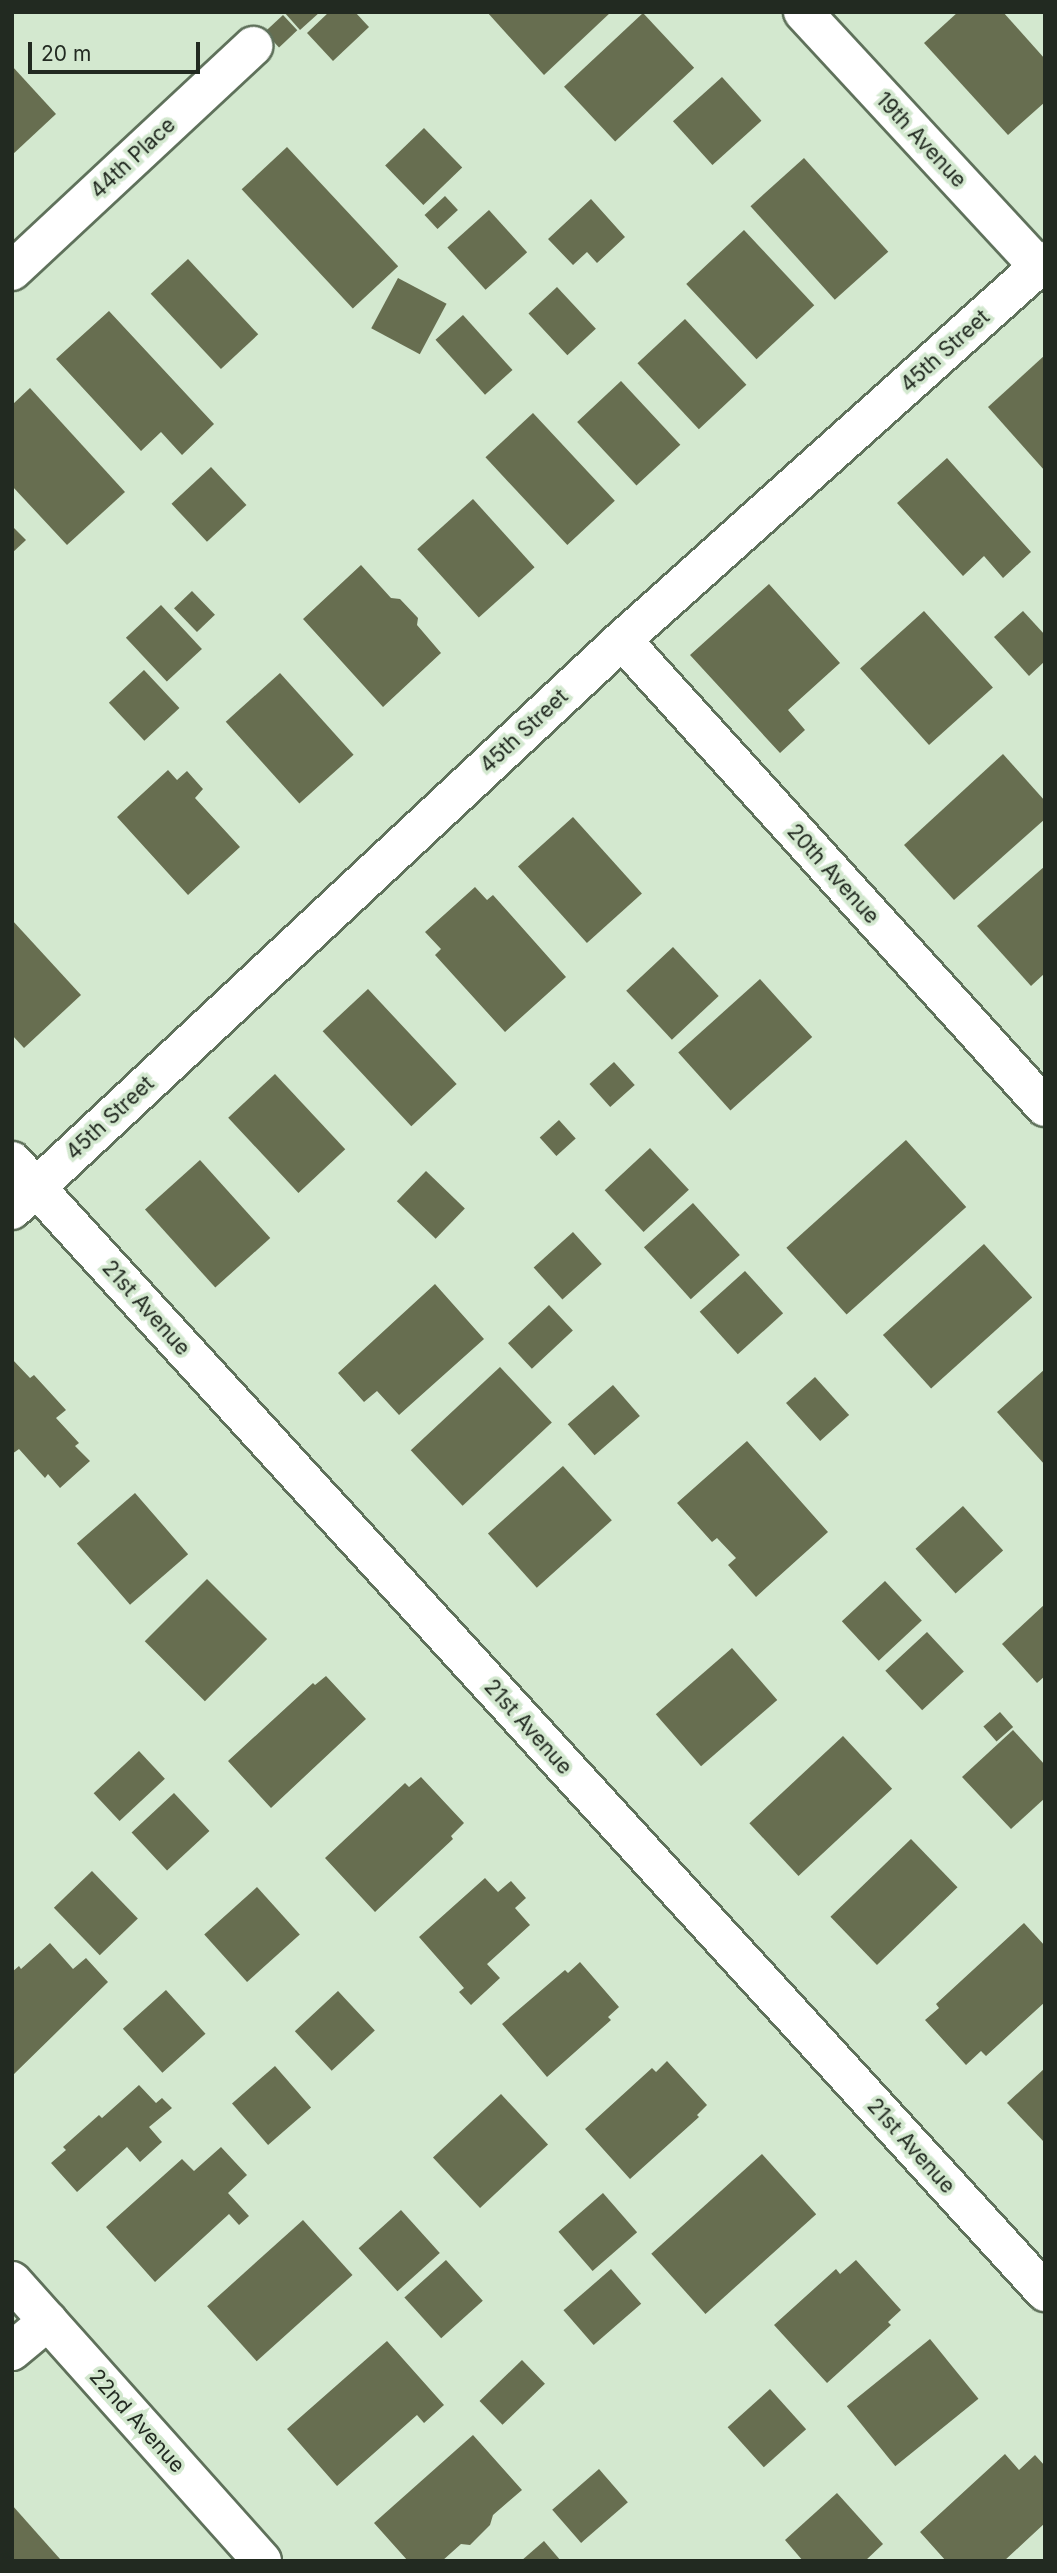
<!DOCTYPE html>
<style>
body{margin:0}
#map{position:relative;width:1057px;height:2573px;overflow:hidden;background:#d3e8cf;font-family:Inter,sans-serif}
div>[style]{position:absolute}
.building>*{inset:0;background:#676e50;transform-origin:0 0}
.roads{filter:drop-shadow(2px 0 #5f715b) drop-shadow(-2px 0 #5f715b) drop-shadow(0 2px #5f715b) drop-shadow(0 -2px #5f715b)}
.minor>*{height:38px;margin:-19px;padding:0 19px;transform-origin:19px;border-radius:19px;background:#fff}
span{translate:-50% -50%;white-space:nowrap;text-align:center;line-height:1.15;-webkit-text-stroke:7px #d3e8cf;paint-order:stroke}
.street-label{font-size:21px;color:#222a21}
.frame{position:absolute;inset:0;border:14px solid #222a21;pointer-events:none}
.scale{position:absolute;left:28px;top:42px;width:172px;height:32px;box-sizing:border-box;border:4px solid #222a21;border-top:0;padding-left:9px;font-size:21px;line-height:24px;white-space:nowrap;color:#222a21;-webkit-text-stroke:5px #d3e8cf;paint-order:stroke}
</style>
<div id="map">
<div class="building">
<div style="clip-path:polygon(284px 12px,320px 12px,300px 30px)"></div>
<div style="clip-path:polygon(329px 12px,355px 12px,369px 27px,333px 61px,307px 33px)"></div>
<div style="clip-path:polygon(487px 12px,611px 12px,544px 75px)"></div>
<div style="clip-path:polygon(958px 12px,1003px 12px,1045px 59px,1045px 102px,1008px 135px,924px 43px)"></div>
<div style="left:643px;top:13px;width:75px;height:108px;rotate:47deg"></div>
<div style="left:283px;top:15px;width:21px;height:25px;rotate:47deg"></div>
<div style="clip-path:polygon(12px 66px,56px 114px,12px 155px)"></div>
<div style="left:722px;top:77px;width:59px;height:66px;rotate:48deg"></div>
<div style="left:424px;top:128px;width:55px;height:54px;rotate:46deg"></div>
<div style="left:287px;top:147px;width:163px;height:62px;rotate:47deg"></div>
<div style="left:804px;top:158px;width:126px;height:72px;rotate:48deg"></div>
<div style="left:445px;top:196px;width:19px;height:28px;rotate:47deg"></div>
<div style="clip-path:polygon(591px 199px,625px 237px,597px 263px,587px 252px,573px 265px,548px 239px)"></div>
<div style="left:489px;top:210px;width:57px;height:56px;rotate:48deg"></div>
<div style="left:744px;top:230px;width:103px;height:79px;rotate:47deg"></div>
<div style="left:188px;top:259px;width:103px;height:51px;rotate:47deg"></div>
<div style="left:398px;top:278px;width:55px;height:57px;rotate:28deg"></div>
<div style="left:557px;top:287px;width:57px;height:39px;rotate:47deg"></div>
<div style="clip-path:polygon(109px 311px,214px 424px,182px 455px,161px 432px,141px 451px,56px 359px)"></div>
<div style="left:463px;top:315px;width:74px;height:37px;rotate:48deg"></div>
<div style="left:685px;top:319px;width:90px;height:65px;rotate:47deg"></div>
<div style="clip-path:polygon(1045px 355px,1045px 471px,988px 407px)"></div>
<div style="left:621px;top:381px;width:87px;height:60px;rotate:47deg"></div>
<div style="clip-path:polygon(30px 388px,125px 492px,67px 545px,12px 486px,12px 405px)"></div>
<div style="left:533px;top:413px;width:120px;height:65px;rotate:47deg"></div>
<div style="clip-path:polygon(947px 458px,1031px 552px,1003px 578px,984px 556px,963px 576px,897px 503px)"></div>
<div style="left:211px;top:467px;width:52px;height:54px;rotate:47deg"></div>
<div style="left:473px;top:499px;width:92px;height:75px;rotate:48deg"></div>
<div style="clip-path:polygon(12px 526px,26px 540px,12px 553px)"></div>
<div style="clip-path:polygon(361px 565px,391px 598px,400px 599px,418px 618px,417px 625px,441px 653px,383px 707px,303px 619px)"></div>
<div style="clip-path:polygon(769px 584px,840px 663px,788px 710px,805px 730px,780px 753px,690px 655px)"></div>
<div style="left:192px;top:591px;width:33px;height:25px;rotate:46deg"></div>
<div style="left:161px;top:605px;width:60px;height:48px;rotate:47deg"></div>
<div style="left:924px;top:611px;width:103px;height:86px;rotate:48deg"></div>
<div style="clip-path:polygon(1023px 611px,1045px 635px,1045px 661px,1029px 676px,994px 637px)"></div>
<div style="left:144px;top:670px;width:52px;height:48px;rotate:47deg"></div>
<div style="left:280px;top:673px;width:110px;height:73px;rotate:48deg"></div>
<div style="clip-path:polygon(1003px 754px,1045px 801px,1045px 819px,954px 900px,904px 845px)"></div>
<div style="clip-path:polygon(168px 770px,177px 780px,187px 771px,203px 789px,195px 798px,240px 847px,188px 895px,117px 817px)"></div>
<div style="left:573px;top:817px;width:103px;height:74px;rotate:48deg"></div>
<div style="clip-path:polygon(1045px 866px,1045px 973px,1031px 986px,977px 926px)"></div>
<div style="clip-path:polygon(475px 887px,487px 900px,493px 895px,566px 977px,505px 1032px,435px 955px,441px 949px,425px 932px)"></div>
<div style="clip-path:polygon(12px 920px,81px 995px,24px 1048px,12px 1035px)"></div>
<div style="left:673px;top:947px;width:67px;height:64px;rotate:47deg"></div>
<div style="left:760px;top:979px;width:78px;height:110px;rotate:48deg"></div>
<div style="left:368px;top:989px;width:130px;height:62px;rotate:47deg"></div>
<div style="left:614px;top:1062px;width:31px;height:33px;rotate:48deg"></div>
<div style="left:275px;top:1074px;width:103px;height:64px;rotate:47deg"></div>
<div style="left:559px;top:1120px;width:25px;height:26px;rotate:48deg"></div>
<div style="left:906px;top:1140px;width:90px;height:161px;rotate:48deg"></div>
<div style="left:650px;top:1148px;width:57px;height:62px;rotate:47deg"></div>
<div style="left:200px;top:1160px;width:105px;height:74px;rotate:48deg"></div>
<div style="left:426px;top:1171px;width:54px;height:42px;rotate:44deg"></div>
<div style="left:693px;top:1203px;width:70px;height:66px;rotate:48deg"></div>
<div style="left:573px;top:1232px;width:43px;height:53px;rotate:48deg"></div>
<div style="left:984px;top:1244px;width:72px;height:136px;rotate:48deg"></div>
<div style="left:745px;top:1271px;width:57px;height:61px;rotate:48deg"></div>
<div style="clip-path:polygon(435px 1284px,484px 1339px,399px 1415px,377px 1391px,364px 1402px,338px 1373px)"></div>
<div style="left:549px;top:1305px;width:35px;height:56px;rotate:47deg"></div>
<div style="clip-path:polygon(12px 1359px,30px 1378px,34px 1375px,66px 1410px,56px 1418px,79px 1443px,75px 1446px,90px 1461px,60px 1488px,48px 1474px,45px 1478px,19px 1449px,12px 1454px)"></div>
<div style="left:500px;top:1367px;width:76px;height:122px;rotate:47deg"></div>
<div style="clip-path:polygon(1045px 1369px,1045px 1465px,997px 1412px)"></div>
<div style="left:815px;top:1377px;width:51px;height:39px;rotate:48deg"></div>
<div style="left:613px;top:1385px;width:41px;height:60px;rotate:49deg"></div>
<div style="clip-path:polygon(747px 1441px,828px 1532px,756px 1597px,728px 1565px,736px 1558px,717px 1538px,712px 1542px,677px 1503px)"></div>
<div style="left:563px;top:1466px;width:73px;height:101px;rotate:48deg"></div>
<div style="left:135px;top:1493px;width:81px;height:77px;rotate:49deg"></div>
<div style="left:963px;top:1506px;width:60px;height:64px;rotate:48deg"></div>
<div style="left:207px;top:1579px;width:85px;height:88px;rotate:45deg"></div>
<div style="left:885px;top:1581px;width:54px;height:59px;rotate:47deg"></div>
<div style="clip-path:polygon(1045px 1604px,1045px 1676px,1037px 1683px,1002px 1644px)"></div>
<div style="left:927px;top:1632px;width:54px;height:57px;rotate:47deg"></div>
<div style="left:732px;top:1648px;width:69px;height:101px;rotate:49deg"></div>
<div style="clip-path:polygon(326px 1676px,366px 1719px,271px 1808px,228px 1761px,313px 1683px,315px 1685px)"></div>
<div style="left:1000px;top:1712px;width:20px;height:22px;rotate:49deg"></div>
<div style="clip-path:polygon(1013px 1730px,1045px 1765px,1045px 1798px,1011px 1829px,962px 1777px)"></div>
<div style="left:843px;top:1736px;width:72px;height:128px;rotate:47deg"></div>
<div style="left:139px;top:1751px;width:38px;height:62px;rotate:47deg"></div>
<div style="clip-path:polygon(421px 1777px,464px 1823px,451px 1836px,453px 1839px,375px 1912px,325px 1858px,405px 1783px,409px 1787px)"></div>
<div style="left:174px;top:1793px;width:52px;height:58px;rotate:47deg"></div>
<div style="left:911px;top:1839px;width:67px;height:112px;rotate:46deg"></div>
<div style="left:92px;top:1871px;width:66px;height:53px;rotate:46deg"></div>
<div style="clip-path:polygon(485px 1878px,498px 1892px,511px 1881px,526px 1898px,515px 1908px,530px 1925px,487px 1964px,500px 1978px,471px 2005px,459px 1992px,464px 1988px,419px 1937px)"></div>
<div style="left:257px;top:1887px;width:64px;height:71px;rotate:48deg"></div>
<div style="clip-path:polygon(1024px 1923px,1045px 1946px,1045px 2002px,986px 2056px,981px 2051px,966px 2065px,925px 2020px,939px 2008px,936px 2004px)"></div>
<div style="clip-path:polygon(50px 1943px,73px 1969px,86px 1958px,108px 1982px,12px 2076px,12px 1972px,19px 1966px,21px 1969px)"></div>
<div style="clip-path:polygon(580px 1962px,619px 2007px,608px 2017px,611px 2020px,547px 2077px,502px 2024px,565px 1970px,568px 1973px)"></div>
<div style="left:166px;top:1990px;width:59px;height:58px;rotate:48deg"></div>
<div style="left:338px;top:1991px;width:54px;height:59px;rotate:47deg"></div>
<div style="clip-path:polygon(667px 2061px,707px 2105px,697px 2115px,699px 2117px,630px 2179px,585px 2129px,652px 2068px,656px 2072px)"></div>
<div style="left:275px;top:2066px;width:55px;height:57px;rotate:49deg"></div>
<div style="clip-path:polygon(1045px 2068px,1045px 2143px,1007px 2103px)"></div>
<div style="clip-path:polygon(139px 2085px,156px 2103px,162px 2098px,172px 2108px,149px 2127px,162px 2142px,140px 2162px,127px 2147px,77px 2192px,51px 2163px,66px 2150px,63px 2147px,99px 2115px,102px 2118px)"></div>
<div style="left:501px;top:2094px;width:69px;height:93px;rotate:47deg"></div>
<div style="clip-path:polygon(221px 2147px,247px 2175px,228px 2193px,249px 2216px,239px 2225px,229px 2214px,155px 2282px,106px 2227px,182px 2159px,194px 2171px)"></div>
<div style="left:762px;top:2154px;width:81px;height:149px;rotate:48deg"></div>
<div style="left:603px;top:2193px;width:52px;height:59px;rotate:49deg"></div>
<div style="left:401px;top:2210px;width:58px;height:57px;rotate:48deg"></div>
<div style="left:303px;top:2220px;width:74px;height:129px;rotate:48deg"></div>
<div style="left:446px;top:2260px;width:55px;height:56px;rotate:48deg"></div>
<div style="clip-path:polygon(856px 2260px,901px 2310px,888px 2322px,891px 2325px,827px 2383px,774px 2325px,836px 2269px,840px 2274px)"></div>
<div style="left:611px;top:2269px;width:46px;height:63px;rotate:49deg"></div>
<div style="left:930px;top:2339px;width:77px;height:107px;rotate:51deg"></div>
<div style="clip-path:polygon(387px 2341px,444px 2405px,424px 2423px,417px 2415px,337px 2486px,287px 2429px)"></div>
<div style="left:522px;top:2360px;width:33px;height:59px;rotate:46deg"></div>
<div style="left:770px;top:2389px;width:54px;height:57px;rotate:48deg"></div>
<div style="clip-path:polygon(473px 2435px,522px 2490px,493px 2515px,490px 2525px,470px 2545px,461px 2544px,442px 2561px,408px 2561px,374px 2523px)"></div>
<div style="clip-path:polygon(1005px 2454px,1019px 2470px,1035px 2455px,1045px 2466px,1045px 2523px,1004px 2561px,946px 2561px,920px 2532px)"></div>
<div style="left:599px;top:2469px;width:44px;height:62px;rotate:49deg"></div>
<div style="clip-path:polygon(837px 2493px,883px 2544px,865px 2561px,803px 2561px,785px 2540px)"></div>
<div style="clip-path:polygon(12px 2505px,60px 2559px,58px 2561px,12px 2561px)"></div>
<div style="clip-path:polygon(544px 2541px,561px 2561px,521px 2561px)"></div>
</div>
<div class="roads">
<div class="minor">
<div style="left:803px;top:12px;width:347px;rotate:47.2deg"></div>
<div style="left:12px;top:271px;width:330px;rotate:-43deg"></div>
<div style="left:622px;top:640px;width:630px;rotate:47.83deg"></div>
<div style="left:12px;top:1161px;width:1532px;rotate:47.59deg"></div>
<div style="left:12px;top:1210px;width:835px;rotate:-43.06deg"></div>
<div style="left:622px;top:640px;width:568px;rotate:-41.86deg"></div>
<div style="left:12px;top:2281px;width:375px;rotate:48.2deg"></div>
<div style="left:12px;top:2351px;width:47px;rotate:-39.8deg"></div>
</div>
</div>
<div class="street-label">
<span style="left:921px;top:140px;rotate:47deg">19th Avenue</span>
<span style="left:133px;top:158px;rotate:-43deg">44th Place</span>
<span style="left:945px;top:351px;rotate:-42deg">45th Street</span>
<span style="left:524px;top:731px;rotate:-43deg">45th Street</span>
<span style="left:833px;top:874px;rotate:48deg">20th Avenue</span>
<span style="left:110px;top:1118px;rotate:-43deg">45th Street</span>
<span style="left:146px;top:1308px;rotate:48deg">21st Avenue</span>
<span style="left:528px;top:1727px;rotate:48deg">21st Avenue</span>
<span style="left:911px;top:2146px;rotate:48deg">21st Avenue</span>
<span style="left:137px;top:2421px;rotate:48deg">22nd Avenue</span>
</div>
<div class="frame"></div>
<div class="scale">20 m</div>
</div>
